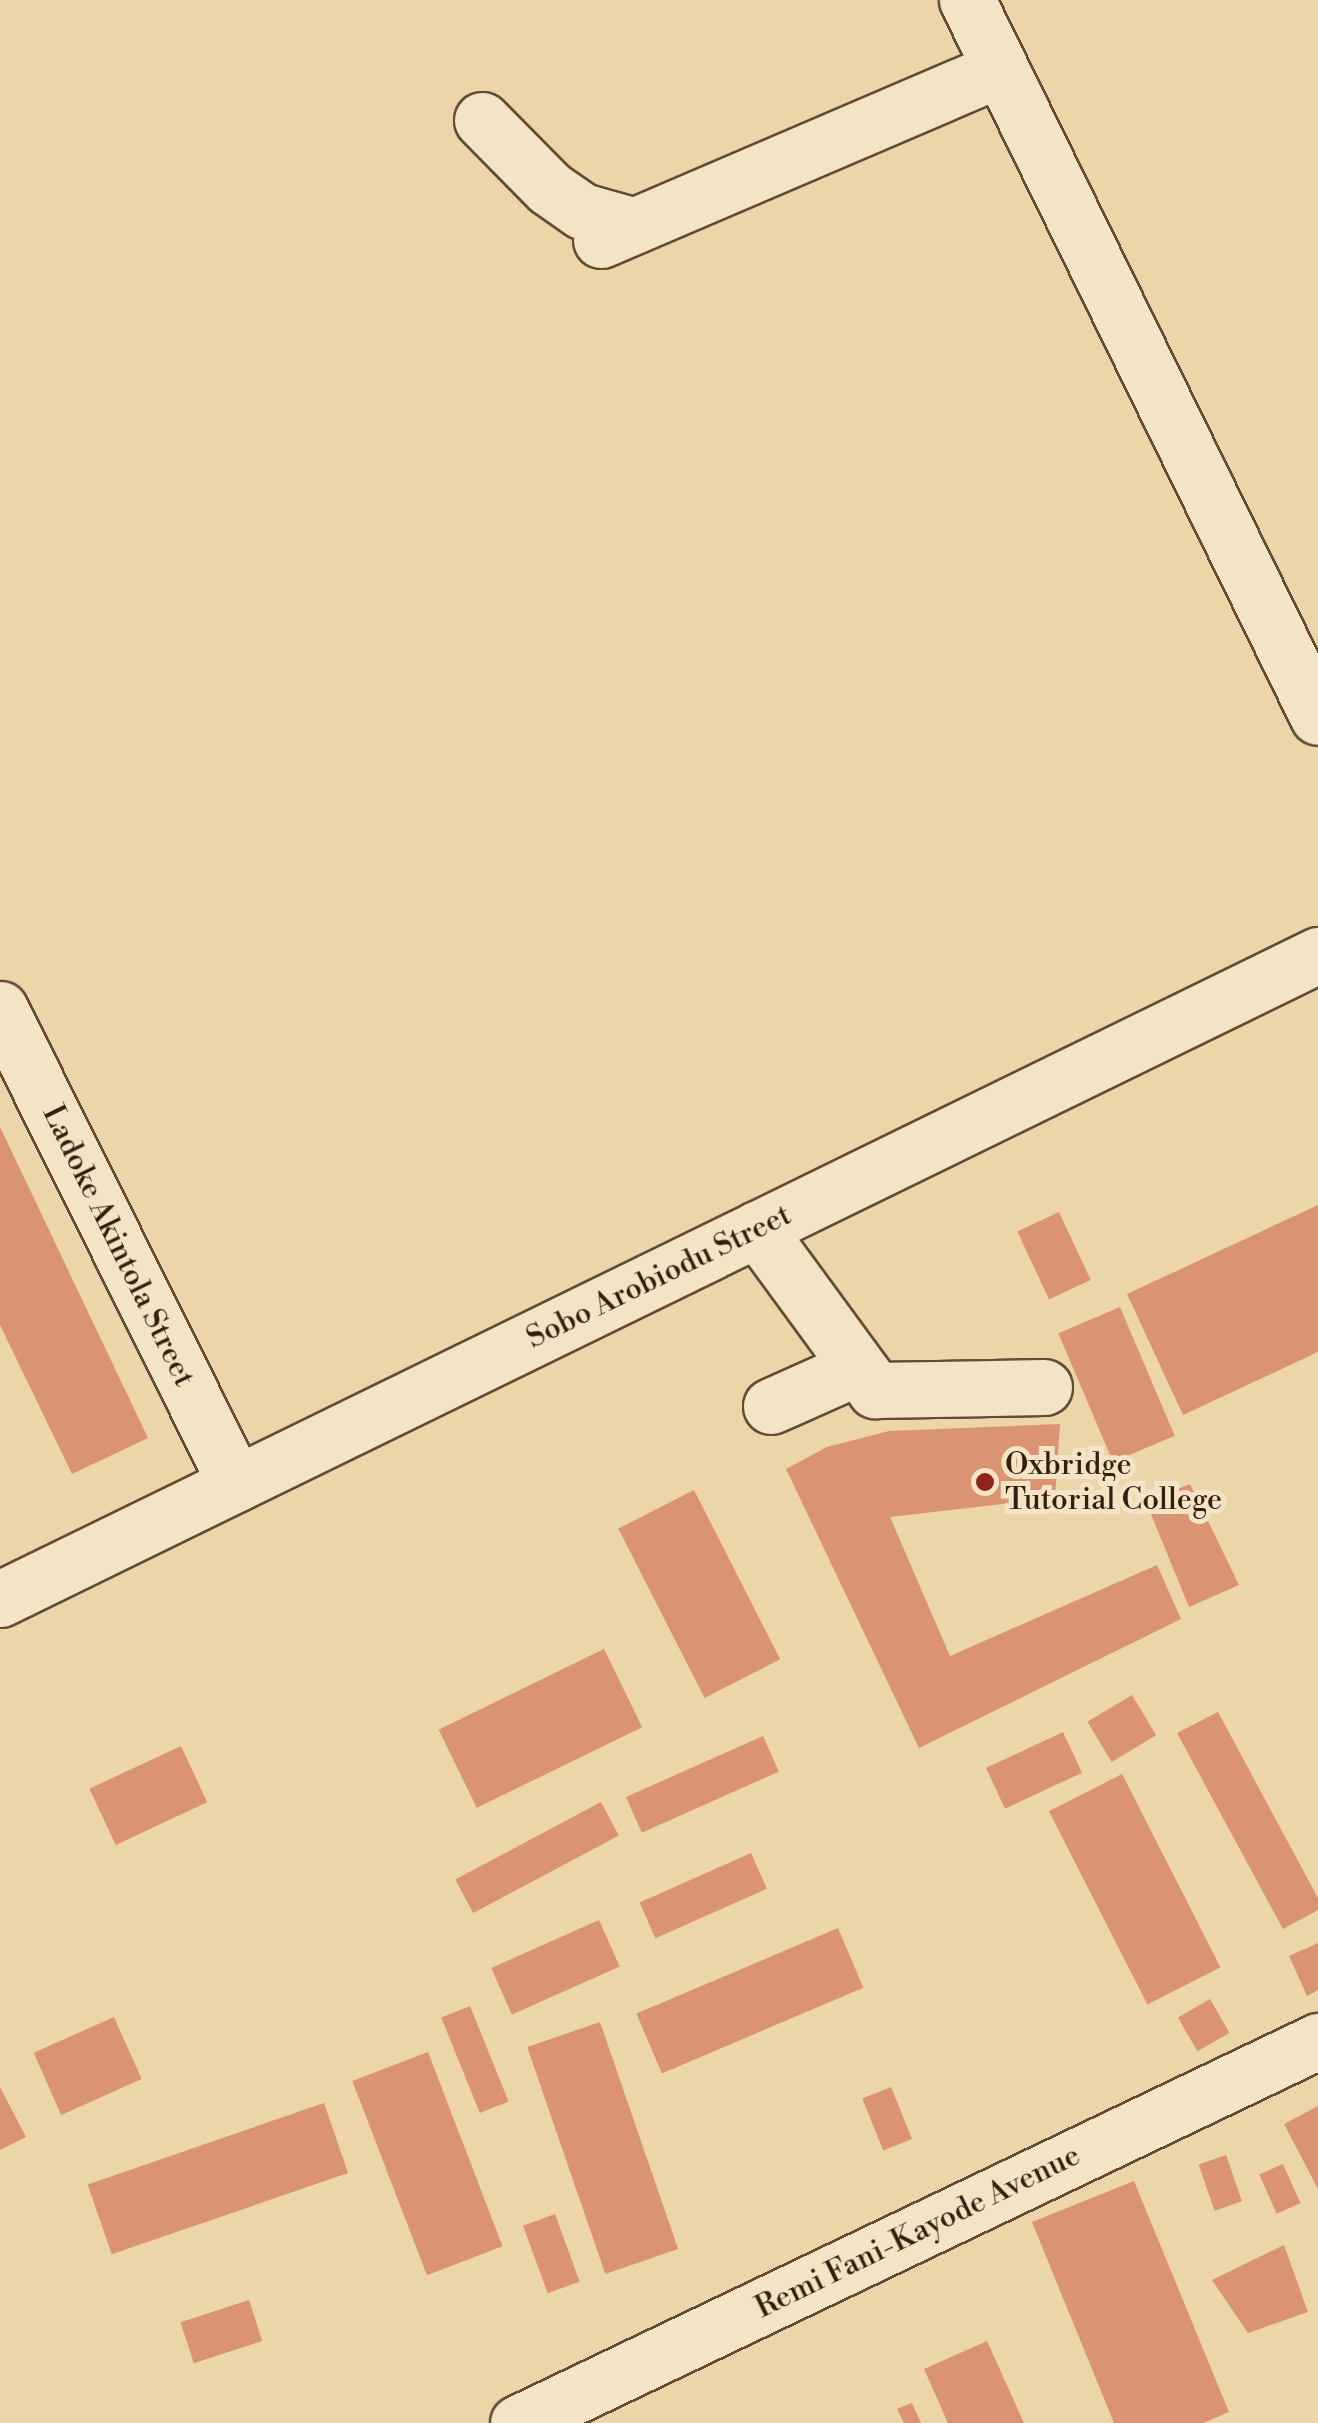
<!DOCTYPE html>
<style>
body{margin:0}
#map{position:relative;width:1318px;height:2423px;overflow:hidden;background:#ecd5a8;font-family:"Libre Bodoni",serif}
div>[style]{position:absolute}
.building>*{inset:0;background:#da9474;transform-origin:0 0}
.roads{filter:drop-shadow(2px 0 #624c34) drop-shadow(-2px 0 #624c34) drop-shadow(0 2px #624c34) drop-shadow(0 -2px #624c34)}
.minor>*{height:55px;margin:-27.5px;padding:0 27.5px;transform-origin:27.5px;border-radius:27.5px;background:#f3e4c6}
.dots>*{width:28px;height:28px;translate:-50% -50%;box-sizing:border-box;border:5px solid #f3e4c6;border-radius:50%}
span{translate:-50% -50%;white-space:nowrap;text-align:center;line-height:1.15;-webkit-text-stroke:10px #f3e4c6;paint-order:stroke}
.street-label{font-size:30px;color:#341f0e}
.poi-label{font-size:30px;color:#341f0e}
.left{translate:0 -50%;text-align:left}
</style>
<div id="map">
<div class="building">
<div style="clip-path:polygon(0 1127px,148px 1438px,72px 1474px,0 1325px)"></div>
<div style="clip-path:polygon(1318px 1205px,1318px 1352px,1183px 1415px,1127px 1294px)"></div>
<div style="left:1059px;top:1212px;width:75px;height:46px;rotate:65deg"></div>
<div style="left:1120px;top:1307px;width:140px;height:67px;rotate:67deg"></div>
<div style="clip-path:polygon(1060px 1424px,1055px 1498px,890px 1517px,950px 1656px,1157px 1565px,1181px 1619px,919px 1748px,786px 1469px,827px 1447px,889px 1431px)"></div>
<div style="clip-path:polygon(1190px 1484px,1239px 1585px,1189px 1607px,1146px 1502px)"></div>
<div style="left:694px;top:1490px;width:190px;height:85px;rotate:63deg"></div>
<div style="left:604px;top:1649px;width:87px;height:184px;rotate:64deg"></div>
<div style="left:1132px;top:1695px;width:47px;height:52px;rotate:59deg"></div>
<div style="clip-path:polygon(1218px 1712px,1318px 1898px,1318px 1910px,1283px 1929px,1177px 1733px)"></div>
<div style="left:1063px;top:1732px;width:45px;height:85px;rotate:65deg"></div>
<div style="left:763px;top:1736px;width:39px;height:150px;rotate:66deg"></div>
<div style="left:181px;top:1746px;width:62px;height:101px;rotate:65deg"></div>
<div style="left:1122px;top:1774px;width:217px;height:82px;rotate:63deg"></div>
<div style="left:601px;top:1802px;width:38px;height:165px;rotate:62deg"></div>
<div style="left:751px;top:1853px;width:39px;height:122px;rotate:66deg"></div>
<div style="left:599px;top:1920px;width:51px;height:118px;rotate:66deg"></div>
<div style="left:838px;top:1928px;width:65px;height:219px;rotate:67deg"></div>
<div style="clip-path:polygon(1318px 1943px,1318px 1990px,1307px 1996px,1289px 1956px)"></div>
<div style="left:1210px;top:1999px;width:39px;height:37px;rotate:60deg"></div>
<div style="left:470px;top:2006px;width:103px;height:31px;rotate:68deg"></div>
<div style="left:114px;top:2017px;width:68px;height:88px;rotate:66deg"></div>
<div style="left:600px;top:2022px;width:240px;height:77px;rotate:71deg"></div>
<div style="left:428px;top:2052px;width:208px;height:81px;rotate:69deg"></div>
<div style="clip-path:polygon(0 2087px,26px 2137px,0 2150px)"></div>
<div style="left:891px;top:2087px;width:56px;height:31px;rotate:68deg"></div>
<div style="left:324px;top:2103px;width:74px;height:250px;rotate:71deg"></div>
<div style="clip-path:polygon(1318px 2106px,1318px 2189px,1284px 2124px)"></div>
<div style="left:1226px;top:2155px;width:49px;height:29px;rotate:71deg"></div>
<div style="left:1283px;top:2164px;width:43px;height:26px;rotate:66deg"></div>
<div style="clip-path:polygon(1134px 2181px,1229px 2412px,1203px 2423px,1114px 2423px,1032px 2222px)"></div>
<div style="left:555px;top:2214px;width:72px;height:34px;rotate:70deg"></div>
<div style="clip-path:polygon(1284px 2245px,1308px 2312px,1248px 2333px,1212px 2280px)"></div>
<div style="left:249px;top:2300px;width:43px;height:72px;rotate:72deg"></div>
<div style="clip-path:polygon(987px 2341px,1024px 2423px,948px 2423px,924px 2369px)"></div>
<div style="clip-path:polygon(912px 2403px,921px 2423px,904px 2423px,897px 2409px)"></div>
</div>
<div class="roads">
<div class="minor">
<div style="left:967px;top:0;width:798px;rotate:63.92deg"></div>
<div style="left:482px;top:120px;width:95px;rotate:45.4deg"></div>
<div style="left:549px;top:188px;width:40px;rotate:34.9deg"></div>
<div style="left:582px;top:211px;width:48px;rotate:15.8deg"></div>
<div style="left:601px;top:240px;width:434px;rotate:-23.2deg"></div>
<div style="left:0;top:1009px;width:530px;rotate:63.58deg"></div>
<div style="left:757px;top:1229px;width:200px;rotate:53.8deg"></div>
<div style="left:875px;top:1390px;width:169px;rotate:-1deg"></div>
<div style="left:771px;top:1406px;width:91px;rotate:-24deg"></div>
<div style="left:0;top:1599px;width:1467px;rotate:-26.04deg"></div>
<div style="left:518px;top:2423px;width:887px;rotate:-25.52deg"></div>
</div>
</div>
<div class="dots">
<div style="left:985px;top:1482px;background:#8f2418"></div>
</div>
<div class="street-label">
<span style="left:118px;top:1246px;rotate:64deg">Ladoke Akintola Street</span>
<span style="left:659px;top:1277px;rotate:-26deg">Sobo Arobiodu Street</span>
<span style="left:918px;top:2232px;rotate:-26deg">Remi Fani-Kayode Avenue</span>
</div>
<div class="poi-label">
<span class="left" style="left:1005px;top:1482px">Oxbridge<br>Tutorial College</span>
</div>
</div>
